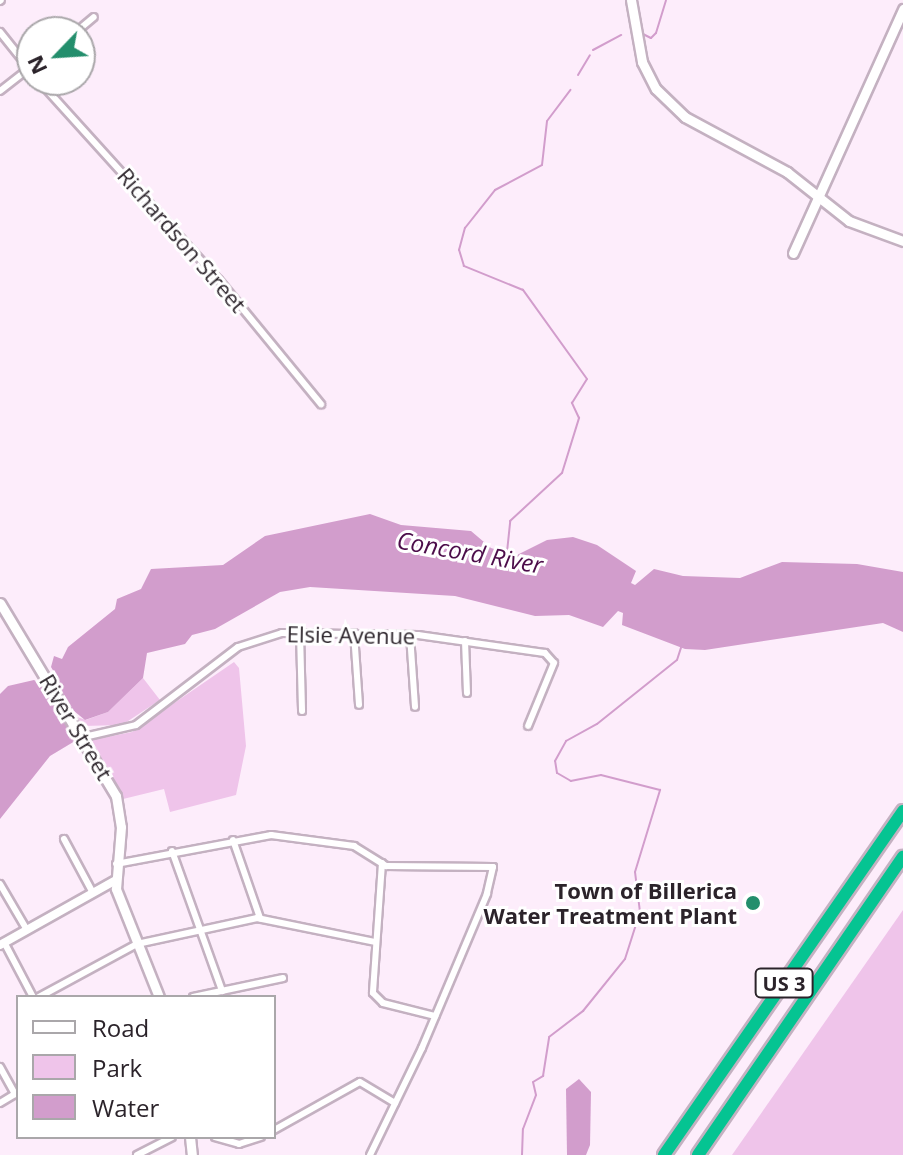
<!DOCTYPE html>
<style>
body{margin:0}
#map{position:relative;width:903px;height:1155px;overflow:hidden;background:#fdedfb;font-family:"Open Sans",sans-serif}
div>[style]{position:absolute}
.green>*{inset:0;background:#efc4ea}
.water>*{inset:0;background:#d29dcc}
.stream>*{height:2px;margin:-1px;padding:0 1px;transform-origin:1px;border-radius:1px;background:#d29dcc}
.roads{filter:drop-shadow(2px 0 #c4b1c1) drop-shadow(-2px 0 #c4b1c1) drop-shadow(0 2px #c4b1c1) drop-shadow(0 -2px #c4b1c1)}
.minor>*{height:6px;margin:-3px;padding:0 3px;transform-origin:3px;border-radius:3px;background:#fff}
.tertiary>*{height:8px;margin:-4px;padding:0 4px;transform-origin:4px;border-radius:4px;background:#fff}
.secondary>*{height:9px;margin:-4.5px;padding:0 4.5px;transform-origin:4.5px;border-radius:4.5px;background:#fff}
.motorway>*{height:12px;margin:-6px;padding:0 6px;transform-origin:6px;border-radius:6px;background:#05c492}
.dots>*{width:22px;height:22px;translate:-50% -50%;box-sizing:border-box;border:4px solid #fff;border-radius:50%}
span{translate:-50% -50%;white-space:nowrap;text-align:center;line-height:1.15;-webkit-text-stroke:6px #fff;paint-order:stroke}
.shield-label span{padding:2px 6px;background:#fff;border:2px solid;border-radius:6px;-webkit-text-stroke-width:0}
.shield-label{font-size:20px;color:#2b232a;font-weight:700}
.street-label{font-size:22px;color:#2b232a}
.poi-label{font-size:22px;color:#2b232a;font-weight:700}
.right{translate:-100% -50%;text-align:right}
.water-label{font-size:24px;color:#4c0d4a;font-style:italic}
.legend{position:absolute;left:16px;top:995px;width:260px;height:144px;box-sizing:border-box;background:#fff;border:2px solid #aaa7aa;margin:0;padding:10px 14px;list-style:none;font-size:24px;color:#2b232a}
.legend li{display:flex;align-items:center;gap:16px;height:40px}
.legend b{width:40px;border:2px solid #aaa7aa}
.north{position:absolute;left:16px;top:16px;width:80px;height:80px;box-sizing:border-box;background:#fff;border:2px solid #aaa7aa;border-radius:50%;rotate:245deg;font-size:22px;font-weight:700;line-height:32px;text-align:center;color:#2b232a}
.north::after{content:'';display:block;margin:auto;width:28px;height:36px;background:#238e6c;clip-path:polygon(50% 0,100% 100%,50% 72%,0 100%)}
</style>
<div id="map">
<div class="green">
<div style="clip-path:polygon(234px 662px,239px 668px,246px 746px,236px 795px,170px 812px,164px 789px,119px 800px,92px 740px,132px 732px)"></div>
<div style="clip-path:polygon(143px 678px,160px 700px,122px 725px,83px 726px,77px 717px,86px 720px,108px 712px)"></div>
<div style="clip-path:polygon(903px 910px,903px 1155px,732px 1155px)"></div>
</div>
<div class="water">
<div style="clip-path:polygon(370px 514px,401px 525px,471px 531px,491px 548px,515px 556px,547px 540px,573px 537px,597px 545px,636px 571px,631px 583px,635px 585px,654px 569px,683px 576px,740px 578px,782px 562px,857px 564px,903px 572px,903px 632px,883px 623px,705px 650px,685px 649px,622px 625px,623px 613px,618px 611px,603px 627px,569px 615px,535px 616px,455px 596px,310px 587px,280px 592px,215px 629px,192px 635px,185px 644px,147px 653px,143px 678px,108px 712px,85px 720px,74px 711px,64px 719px,75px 741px,50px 756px,0 819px,0 694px,8px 686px,34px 680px,46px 688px,57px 677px,51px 667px,54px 656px,62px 659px,68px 647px,115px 609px,117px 599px,141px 589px,151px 569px,223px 565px,265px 536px)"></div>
<div style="clip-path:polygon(579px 1079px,591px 1092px,590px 1145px,586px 1155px,567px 1155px,566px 1089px)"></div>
</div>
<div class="stream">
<div style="left:641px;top:33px;width:11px;rotate:27deg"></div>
<div style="left:651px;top:38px;width:7px;rotate:-45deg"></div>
<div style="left:656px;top:33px;width:34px;rotate:-73deg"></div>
<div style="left:593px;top:50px;width:32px;rotate:-28deg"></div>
<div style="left:578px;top:75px;width:23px;rotate:-59deg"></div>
<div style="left:507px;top:552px;width:31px;rotate:-84deg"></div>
<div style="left:510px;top:521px;width:71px;rotate:-42.7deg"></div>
<div style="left:562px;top:473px;width:58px;rotate:-72.8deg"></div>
<div style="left:579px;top:418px;width:17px;rotate:-115deg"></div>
<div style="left:572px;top:403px;width:28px;rotate:-58deg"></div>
<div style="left:587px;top:379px;width:110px;rotate:-125.7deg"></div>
<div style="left:523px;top:290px;width:64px;rotate:-157.9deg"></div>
<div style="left:464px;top:266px;width:17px;rotate:-107deg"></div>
<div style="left:459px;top:250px;width:23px;rotate:-75deg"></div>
<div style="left:465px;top:228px;width:48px;rotate:-51.7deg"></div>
<div style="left:495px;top:190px;width:53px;rotate:-28deg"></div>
<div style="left:542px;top:165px;width:44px;rotate:-83.5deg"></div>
<div style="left:547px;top:121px;width:39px;rotate:-53deg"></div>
<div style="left:522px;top:1155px;width:26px;rotate:-88deg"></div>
<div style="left:523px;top:1129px;width:36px;rotate:-69deg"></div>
<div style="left:536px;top:1095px;width:13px;rotate:-103deg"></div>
<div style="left:533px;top:1082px;width:12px;rotate:-31deg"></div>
<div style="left:543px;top:1076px;width:39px;rotate:-81deg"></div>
<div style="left:549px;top:1037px;width:43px;rotate:-37.4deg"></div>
<div style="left:583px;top:1011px;width:67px;rotate:-51.1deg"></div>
<div style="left:625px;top:959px;width:49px;rotate:-72.3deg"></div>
<div style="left:640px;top:912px;width:40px;rotate:-97.1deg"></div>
<div style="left:635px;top:872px;width:86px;rotate:-73deg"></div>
<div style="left:660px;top:790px;width:61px;rotate:-165.7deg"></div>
<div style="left:601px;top:775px;width:31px;rotate:169deg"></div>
<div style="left:571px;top:781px;width:16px;rotate:-150deg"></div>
<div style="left:557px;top:773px;width:12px;rotate:-99deg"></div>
<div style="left:555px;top:761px;width:23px;rotate:-61deg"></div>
<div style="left:566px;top:741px;width:35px;rotate:-29deg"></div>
<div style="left:597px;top:724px;width:102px;rotate:-38.7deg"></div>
<div style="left:677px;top:660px;width:13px;rotate:-72deg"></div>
</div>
<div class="roads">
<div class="minor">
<div style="left:0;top:1px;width:1px;rotate:-45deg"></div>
<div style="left:0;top:32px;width:51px;rotate:51.3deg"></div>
<div style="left:76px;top:32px;width:23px;rotate:-40deg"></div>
<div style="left:38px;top:80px;width:270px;rotate:47.9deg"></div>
<div style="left:219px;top:280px;width:161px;rotate:50.6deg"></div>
<div style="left:0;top:91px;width:41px;rotate:-38deg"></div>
<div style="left:300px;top:633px;width:78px;rotate:88.5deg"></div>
<div style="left:354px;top:633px;width:72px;rotate:86deg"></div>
<div style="left:410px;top:635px;width:72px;rotate:86deg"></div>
<div style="left:465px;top:641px;width:52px;rotate:87.8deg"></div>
<div style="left:84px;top:737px;width:53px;rotate:-13deg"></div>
<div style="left:136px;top:725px;width:128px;rotate:-37.4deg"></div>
<div style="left:238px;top:647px;width:46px;rotate:-17.7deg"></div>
<div style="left:282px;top:633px;width:136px;rotate:0.8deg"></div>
<div style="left:418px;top:635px;width:128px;rotate:8.1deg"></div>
<div style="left:545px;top:653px;width:13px;rotate:48deg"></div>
<div style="left:554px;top:663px;width:68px;rotate:112.4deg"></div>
<div style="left:64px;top:839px;width:61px;rotate:61.8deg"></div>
<div style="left:233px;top:840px;width:83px;rotate:70.9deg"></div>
<div style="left:172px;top:851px;width:149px;rotate:70.3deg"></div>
<div style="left:382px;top:863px;width:130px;rotate:94deg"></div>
<div style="left:373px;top:993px;width:14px;rotate:45deg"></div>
<div style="left:383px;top:1003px;width:54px;rotate:14deg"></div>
<div style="left:116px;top:864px;width:158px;rotate:-10.6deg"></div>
<div style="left:271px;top:835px;width:84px;rotate:7.5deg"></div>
<div style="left:354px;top:846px;width:38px;rotate:32deg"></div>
<div style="left:386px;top:866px;width:107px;rotate:0.5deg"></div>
<div style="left:493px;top:867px;width:28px;rotate:103deg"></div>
<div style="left:487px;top:894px;width:167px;rotate:112.9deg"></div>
<div style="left:422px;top:1048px;width:119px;rotate:115.9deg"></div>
<div style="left:0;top:884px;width:53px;rotate:59.6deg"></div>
<div style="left:4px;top:942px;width:62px;rotate:62.2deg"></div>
<div style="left:39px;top:997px;width:111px;rotate:-28.4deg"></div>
<div style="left:137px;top:944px;width:123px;rotate:-12.2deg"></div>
<div style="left:257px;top:918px;width:120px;rotate:11.5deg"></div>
<div style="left:193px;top:997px;width:92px;rotate:-11.9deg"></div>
<div style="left:0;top:1067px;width:31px;rotate:61deg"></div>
<div style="left:0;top:1103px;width:21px;rotate:-31deg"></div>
<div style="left:274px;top:1130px;width:98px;rotate:-29.2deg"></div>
<div style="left:360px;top:1082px;width:41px;rotate:31deg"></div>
<div style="left:215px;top:1137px;width:25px;rotate:16deg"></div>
<div style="left:239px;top:1144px;width:23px;rotate:-18deg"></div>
<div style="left:137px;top:1155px;width:39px;rotate:-27deg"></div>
</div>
<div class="tertiary">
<div style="left:0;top:945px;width:133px;rotate:-29.3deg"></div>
</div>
<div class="secondary">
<div style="left:631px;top:0;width:63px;rotate:79.9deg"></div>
<div style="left:642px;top:62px;width:30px;rotate:63deg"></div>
<div style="left:656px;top:89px;width:40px;rotate:44deg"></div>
<div style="left:685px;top:117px;width:116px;rotate:28.3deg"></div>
<div style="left:787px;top:172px;width:79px;rotate:38.3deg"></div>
<div style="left:849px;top:221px;width:58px;rotate:20.3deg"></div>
<div style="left:793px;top:253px;width:268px;rotate:-65.7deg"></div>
<div style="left:0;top:603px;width:225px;rotate:59deg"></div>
<div style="left:116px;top:796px;width:31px;rotate:81deg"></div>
<div style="left:121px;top:827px;width:62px;rotate:94.6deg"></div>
<div style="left:116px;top:889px;width:116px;rotate:68.3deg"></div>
<div style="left:190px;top:1137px;width:18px;rotate:84deg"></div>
</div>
<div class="motorway">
<div style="left:664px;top:1155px;width:419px;rotate:-55.2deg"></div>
<div style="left:698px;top:1155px;width:362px;rotate:-55.5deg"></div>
</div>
</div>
<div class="dots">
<div style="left:753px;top:903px;background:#238e6c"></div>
</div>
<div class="shield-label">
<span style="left:784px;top:983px">US 3</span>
</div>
<div class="street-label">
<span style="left:182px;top:240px;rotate:49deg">Richardson Street</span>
<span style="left:351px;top:635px;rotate:1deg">Elsie Avenue</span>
<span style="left:76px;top:727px;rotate:59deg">River Street</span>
</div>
<div class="poi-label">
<span class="right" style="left:737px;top:903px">Town of Billerica<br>Water Treatment Plant</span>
</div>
<div class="water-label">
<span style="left:470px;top:552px;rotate:10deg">Concord River</span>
</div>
<ul class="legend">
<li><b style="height:10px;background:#fff"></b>Road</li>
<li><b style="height:22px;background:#efc4ea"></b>Park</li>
<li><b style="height:22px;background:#d29dcc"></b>Water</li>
</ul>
<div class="north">N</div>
</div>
